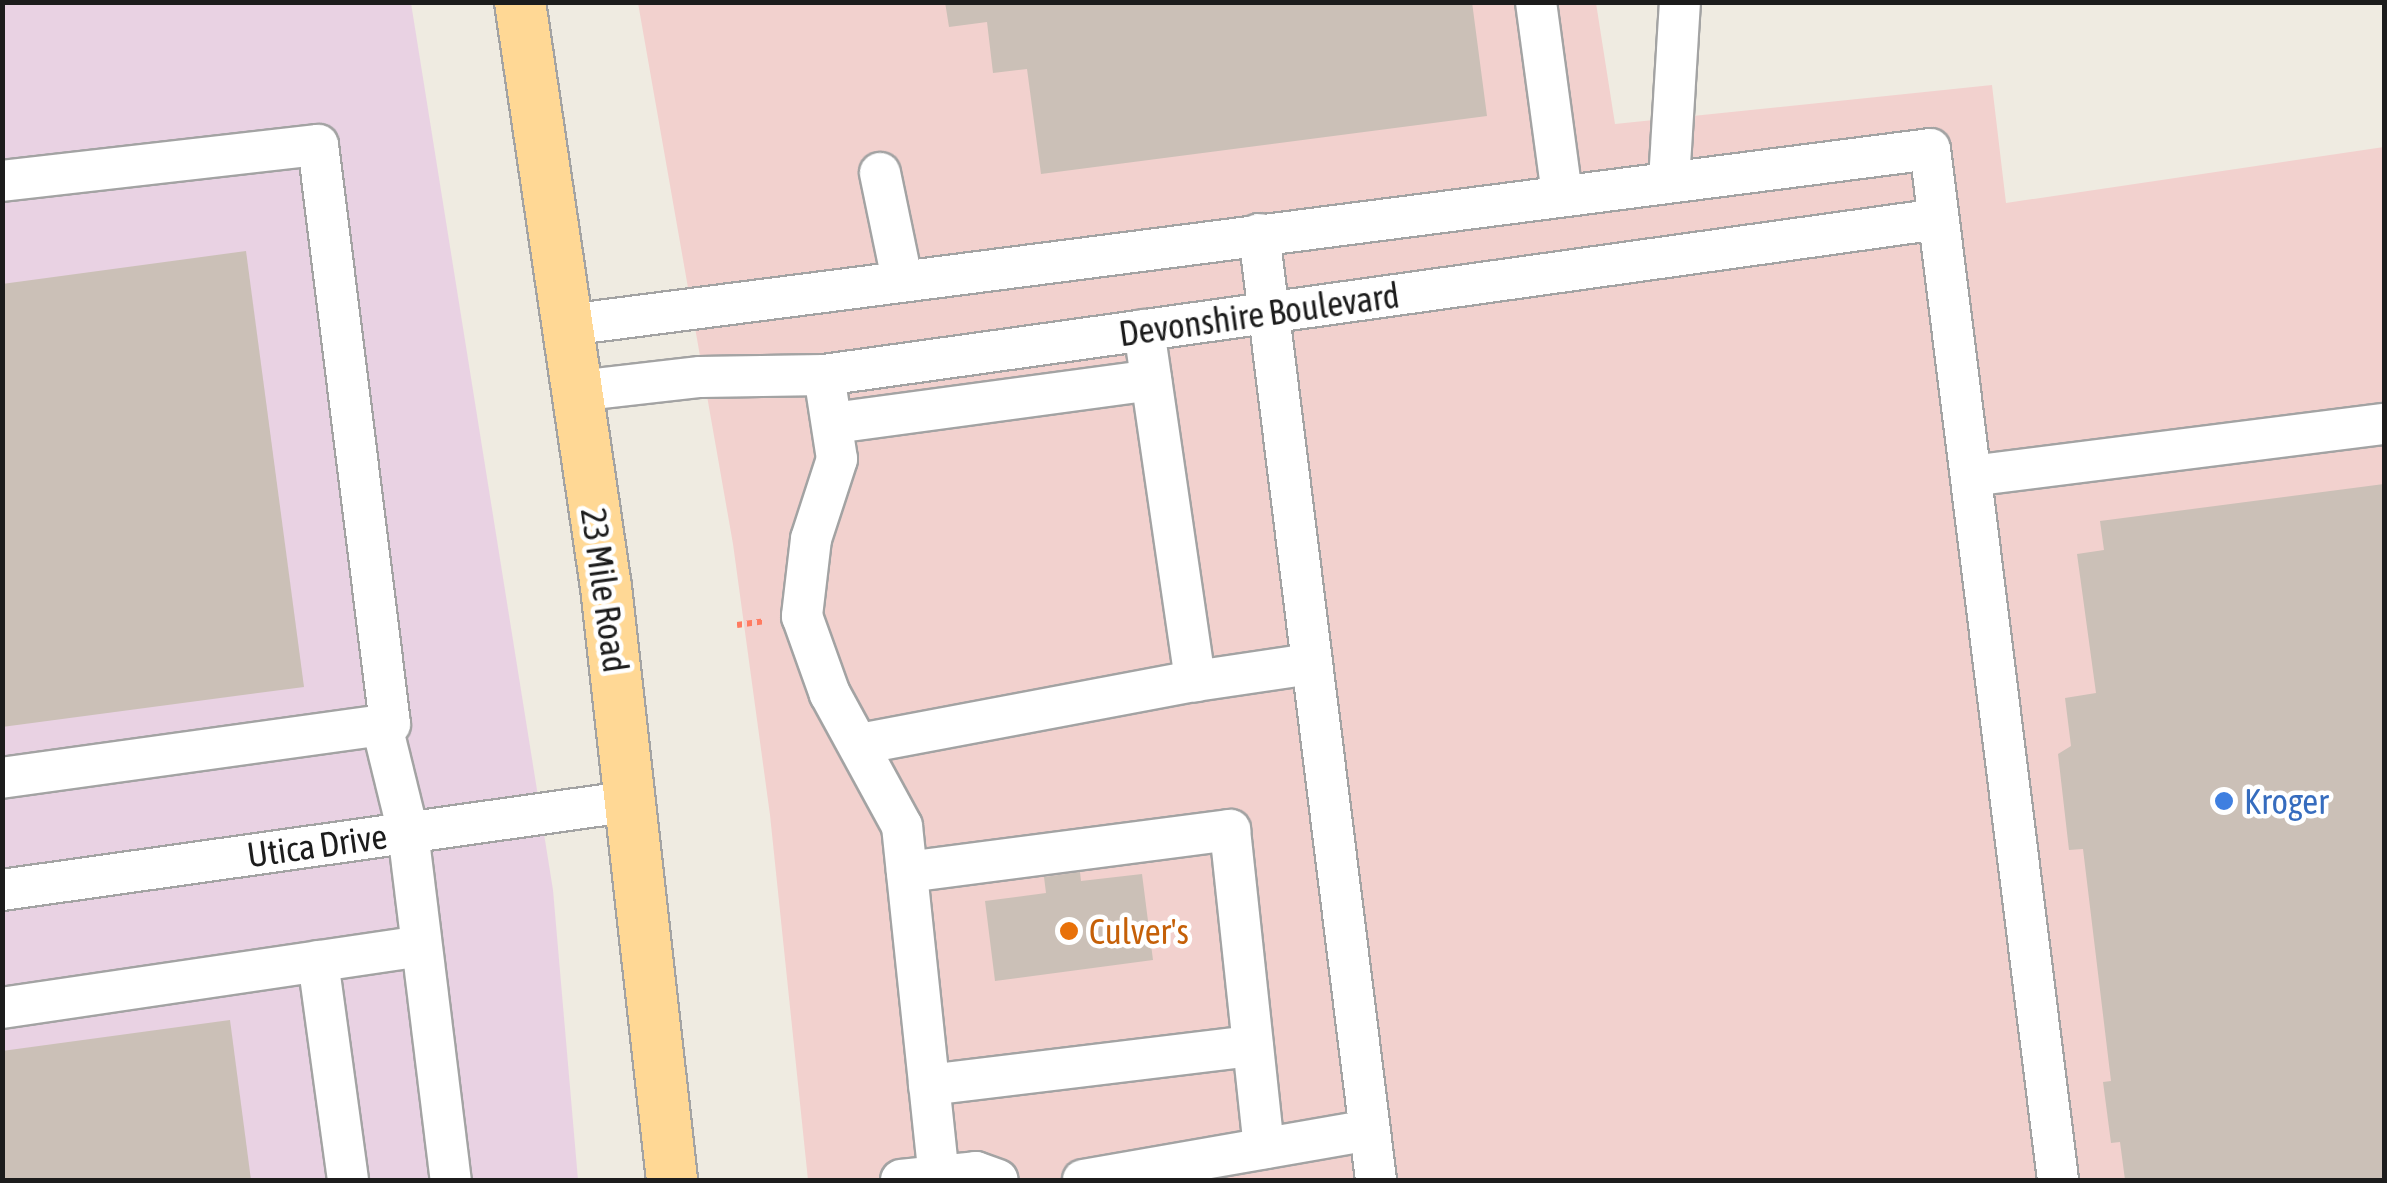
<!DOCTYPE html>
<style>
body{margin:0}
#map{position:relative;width:2387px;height:1183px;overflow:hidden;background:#efebe1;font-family:"Asap Condensed",sans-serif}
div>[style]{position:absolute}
.commercial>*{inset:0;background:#f2d1ce}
.industrial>*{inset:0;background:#e9d2e3}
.building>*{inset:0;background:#cbc0b7}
.path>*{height:6px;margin-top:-3px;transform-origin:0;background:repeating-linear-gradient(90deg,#ff7b61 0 5px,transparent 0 10px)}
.roads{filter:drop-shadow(2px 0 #a3a3a3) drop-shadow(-2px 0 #a3a3a3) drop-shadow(0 2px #a3a3a3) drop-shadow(0 -2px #a3a3a3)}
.minor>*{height:40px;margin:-20px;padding:0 20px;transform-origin:20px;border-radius:20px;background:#fff}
.major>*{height:50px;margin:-25px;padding:0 25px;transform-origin:25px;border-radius:25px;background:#ffd895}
.dots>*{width:28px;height:28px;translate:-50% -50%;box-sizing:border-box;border:5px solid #fff;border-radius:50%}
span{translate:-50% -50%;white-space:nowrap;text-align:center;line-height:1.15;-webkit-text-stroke:9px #fff;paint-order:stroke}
.street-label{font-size:35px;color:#1c1c1c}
.shop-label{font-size:35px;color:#366cbe}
.left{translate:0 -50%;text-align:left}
.food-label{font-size:35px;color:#c56008}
.frame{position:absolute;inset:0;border:5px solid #1c1c1c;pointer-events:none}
</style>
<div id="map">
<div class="commercial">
<div style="clip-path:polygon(638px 3px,1596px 3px,1615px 124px,1992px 85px,2006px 203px,2384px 147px,2384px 1180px,808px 1180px,770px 815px,733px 544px)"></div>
</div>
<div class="industrial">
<div style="clip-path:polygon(2px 3px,411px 3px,553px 890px,578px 1180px,3px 1180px)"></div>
</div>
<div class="building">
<div style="clip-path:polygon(945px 2px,1472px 2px,1487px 116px,1041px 174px,1027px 69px,993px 73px,987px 22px,949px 27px)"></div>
<div style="clip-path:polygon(246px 251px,304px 687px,2px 727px,2px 284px)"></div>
<div style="clip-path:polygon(2384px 484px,2384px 1180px,2125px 1180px,2120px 1142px,2111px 1143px,2103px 1082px,2111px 1081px,2083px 849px,2069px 850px,2058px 754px,2071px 746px,2065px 698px,2096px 693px,2077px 554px,2104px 550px,2100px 521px)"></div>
<div style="clip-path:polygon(1080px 872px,1081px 881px,1142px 874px,1153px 960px,995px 981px,985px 901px,1046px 893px,1044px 877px)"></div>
<div style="clip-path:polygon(230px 1020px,251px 1180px,2px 1180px,2px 1051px)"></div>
</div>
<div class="path">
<div style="left:737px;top:625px;width:29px;rotate:-8deg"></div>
</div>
<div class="roads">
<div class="minor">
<div style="left:1536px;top:2px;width:194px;rotate:82.3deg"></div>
<div style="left:880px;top:173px;width:108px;rotate:78.3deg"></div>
<div style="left:2px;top:181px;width:318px;rotate:-6.5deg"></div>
<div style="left:318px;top:145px;width:583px;rotate:82.91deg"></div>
<div style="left:390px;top:724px;width:392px;rotate:172.1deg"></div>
<div style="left:1669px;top:181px;width:179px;rotate:-86.5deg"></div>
<div style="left:1259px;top:234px;width:953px;rotate:82.95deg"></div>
<div style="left:568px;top:325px;width:1373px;rotate:-7.36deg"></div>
<div style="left:1930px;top:149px;width:1039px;rotate:82.92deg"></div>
<div style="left:1144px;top:330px;width:355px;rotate:81.7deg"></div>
<div style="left:1195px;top:681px;width:116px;rotate:-8.4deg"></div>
<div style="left:824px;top:375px;width:85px;rotate:81.2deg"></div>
<div style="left:837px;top:459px;width:84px;rotate:108deg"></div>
<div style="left:811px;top:539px;width:78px;rotate:96.7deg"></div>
<div style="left:802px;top:616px;width:83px;rotate:70.3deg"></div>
<div style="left:830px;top:694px;width:150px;rotate:61.4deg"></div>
<div style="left:902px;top:826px;width:352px;rotate:84deg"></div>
<div style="left:577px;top:391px;width:124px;rotate:-6.5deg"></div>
<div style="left:700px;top:377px;width:124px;rotate:-0.9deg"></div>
<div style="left:824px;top:375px;width:1125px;rotate:-7.97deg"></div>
<div style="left:834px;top:423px;width:320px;rotate:-7.7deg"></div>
<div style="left:1971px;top:476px;width:416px;rotate:-7.2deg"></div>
<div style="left:382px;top:726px;width:109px;rotate:76.2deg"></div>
<div style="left:408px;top:832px;width:351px;rotate:83deg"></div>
<div style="left:860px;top:744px;width:341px;rotate:-10.7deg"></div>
<div style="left:907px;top:872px;width:326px;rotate:-7.4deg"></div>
<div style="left:1230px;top:830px;width:320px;rotate:83.9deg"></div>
<div style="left:2px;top:890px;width:636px;rotate:-8.04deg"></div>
<div style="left:318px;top:961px;width:221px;rotate:82.2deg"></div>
<div style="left:2px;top:1008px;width:423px;rotate:-8.4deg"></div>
<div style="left:929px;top:1085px;width:326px;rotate:-6.9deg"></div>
<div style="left:901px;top:1180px;width:75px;rotate:-6.1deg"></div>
<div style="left:976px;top:1172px;width:23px;rotate:20deg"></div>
<div style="left:1083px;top:1180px;width:290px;rotate:-9.9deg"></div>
</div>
<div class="major">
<div style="left:520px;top:2px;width:591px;rotate:81.64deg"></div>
<div style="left:606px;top:587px;width:597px;rotate:83.65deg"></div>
</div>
</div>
<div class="dots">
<div style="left:2224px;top:801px;background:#3f7fe0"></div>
<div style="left:1069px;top:931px;background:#e8710a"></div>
</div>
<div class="street-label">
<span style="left:1259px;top:314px;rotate:-8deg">Devonshire Boulevard</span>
<span style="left:605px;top:590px;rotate:82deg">23 Mile Road</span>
<span style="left:317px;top:845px;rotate:-8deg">Utica Drive</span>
</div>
<div class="shop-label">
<span class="left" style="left:2244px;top:801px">Kroger</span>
</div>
<div class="food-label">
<span class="left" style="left:1089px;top:931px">Culver's</span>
</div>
<div class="frame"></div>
</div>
